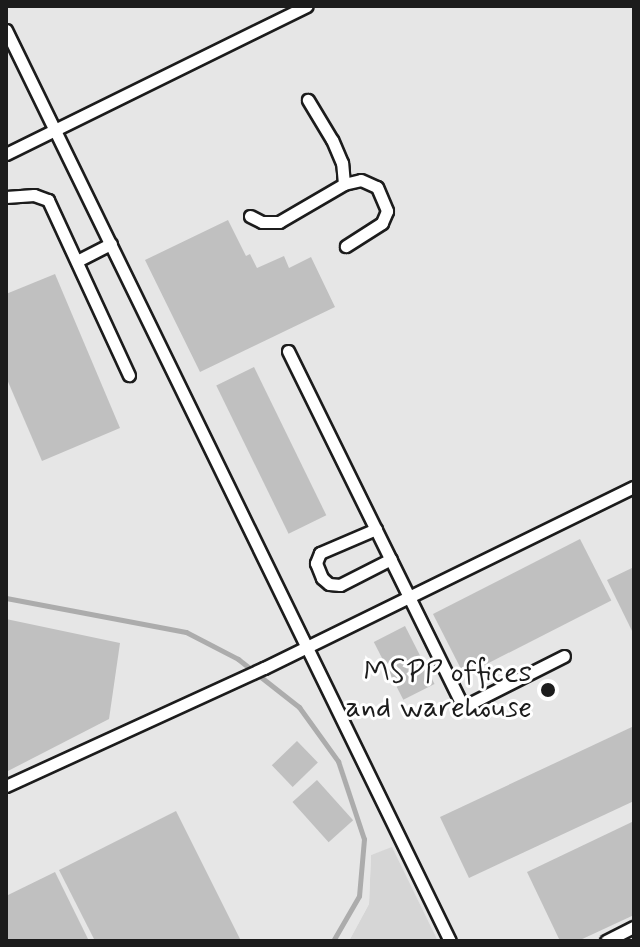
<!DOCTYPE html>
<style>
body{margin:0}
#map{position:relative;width:640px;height:947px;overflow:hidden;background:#f6f6f6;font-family:Mynerve,sans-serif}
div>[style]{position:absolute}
.built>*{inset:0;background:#e6e6e6}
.green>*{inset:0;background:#d6d6d6}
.stream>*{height:5px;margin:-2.5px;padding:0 2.5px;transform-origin:2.5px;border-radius:2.5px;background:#acacac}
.building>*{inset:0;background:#c0c0c0;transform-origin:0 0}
.roads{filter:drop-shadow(2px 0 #1c1c1c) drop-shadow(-2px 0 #1c1c1c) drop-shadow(0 2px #1c1c1c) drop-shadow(0 -2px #1c1c1c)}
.service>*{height:11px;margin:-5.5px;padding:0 5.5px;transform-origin:5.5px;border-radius:5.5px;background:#fff}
.dots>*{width:22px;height:22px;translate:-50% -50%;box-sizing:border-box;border:4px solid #fff;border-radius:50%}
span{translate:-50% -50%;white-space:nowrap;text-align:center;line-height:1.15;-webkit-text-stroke:6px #fff;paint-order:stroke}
.poi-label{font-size:30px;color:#1c1c1c}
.right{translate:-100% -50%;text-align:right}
.frame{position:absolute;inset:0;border:8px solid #1c1c1c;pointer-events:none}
</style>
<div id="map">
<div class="built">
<div style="clip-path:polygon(6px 6px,634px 6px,634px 941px,438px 941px,392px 848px,371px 855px,369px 904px,349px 941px,6px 941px)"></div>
</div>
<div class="green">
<div style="clip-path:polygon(392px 847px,438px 941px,349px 941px,369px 904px,371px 855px)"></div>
</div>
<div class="stream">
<div style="left:6px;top:598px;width:183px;rotate:10.7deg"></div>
<div style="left:186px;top:632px;width:59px;rotate:27.4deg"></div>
<div style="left:238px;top:659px;width:78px;rotate:38.2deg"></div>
<div style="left:299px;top:707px;width:67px;rotate:54.2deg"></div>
<div style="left:338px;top:761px;width:82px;rotate:71.6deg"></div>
<div style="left:364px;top:839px;width:57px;rotate:95deg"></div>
<div style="left:359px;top:896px;width:52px;rotate:120deg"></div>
</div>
<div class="building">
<div style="clip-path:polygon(228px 220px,246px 256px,250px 254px,257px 268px,284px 256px,289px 268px,311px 257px,335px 307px,200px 372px,145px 260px)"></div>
<div style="clip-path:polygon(55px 274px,120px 428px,42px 461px,6px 377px,6px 294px)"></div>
<div style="left:254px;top:367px;width:165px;height:42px;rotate:64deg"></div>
<div style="left:580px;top:539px;width:69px;height:165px;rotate:63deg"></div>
<div style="clip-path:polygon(634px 567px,634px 635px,607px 580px)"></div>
<div style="clip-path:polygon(6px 619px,120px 643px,109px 719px,6px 772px)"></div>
<div style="left:405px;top:626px;width:65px;height:35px;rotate:63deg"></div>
<div style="clip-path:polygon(634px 726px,634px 801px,469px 878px,440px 817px)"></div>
<div style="left:297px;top:741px;width:30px;height:35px;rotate:46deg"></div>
<div style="left:317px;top:780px;width:54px;height:33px;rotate:48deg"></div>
<div style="clip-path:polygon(176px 811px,241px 941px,95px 941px,59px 870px)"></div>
<div style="clip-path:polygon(634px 821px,634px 915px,578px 941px,560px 941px,527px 872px)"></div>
<div style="clip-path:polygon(55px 872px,89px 941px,6px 941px,6px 896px)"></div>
</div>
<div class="roads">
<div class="service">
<div style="left:6px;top:30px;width:1013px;rotate:64.02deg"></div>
<div style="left:6px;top:154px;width:335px;rotate:-26.2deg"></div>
<div style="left:344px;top:184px;width:17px;rotate:-13deg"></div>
<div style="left:361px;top:180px;width:17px;rotate:24deg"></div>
<div style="left:377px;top:187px;width:26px;rotate:67deg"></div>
<div style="left:387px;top:211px;width:13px;rotate:113deg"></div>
<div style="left:382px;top:223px;width:43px;rotate:147.4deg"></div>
<div style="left:6px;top:197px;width:28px;rotate:-4deg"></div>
<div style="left:34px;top:195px;width:15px;rotate:20deg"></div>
<div style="left:48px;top:200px;width:193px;rotate:65.2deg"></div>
<div style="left:250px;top:216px;width:13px;rotate:27deg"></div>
<div style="left:262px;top:222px;width:17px"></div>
<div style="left:279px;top:222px;width:75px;rotate:-30.3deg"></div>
<div style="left:344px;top:184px;width:21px;rotate:-95deg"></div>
<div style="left:342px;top:163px;width:25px;rotate:-113deg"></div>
<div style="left:332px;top:140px;width:47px;rotate:-121deg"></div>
<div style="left:77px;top:261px;width:38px;rotate:-27deg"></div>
<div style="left:288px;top:351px;width:397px;rotate:63.8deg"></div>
<div style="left:463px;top:707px;width:113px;rotate:-26.8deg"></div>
<div style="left:376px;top:529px;width:61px;rotate:156.8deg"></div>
<div style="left:320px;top:553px;width:11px;rotate:112deg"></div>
<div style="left:316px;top:563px;width:16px;rotate:68deg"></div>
<div style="left:322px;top:578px;width:9px;rotate:41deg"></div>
<div style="left:329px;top:584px;width:11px;rotate:5deg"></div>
<div style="left:340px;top:585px;width:57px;rotate:-27deg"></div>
<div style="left:6px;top:786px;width:284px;rotate:-24.6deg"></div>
<div style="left:264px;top:668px;width:412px;rotate:-26.1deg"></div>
<div style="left:606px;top:941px;width:31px;rotate:-27deg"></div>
</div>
</div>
<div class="dots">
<div style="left:548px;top:690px;background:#1c1c1c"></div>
</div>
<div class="poi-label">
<span class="right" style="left:532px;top:690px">MSPP offices<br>and warehouse</span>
</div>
<div class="frame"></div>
</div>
